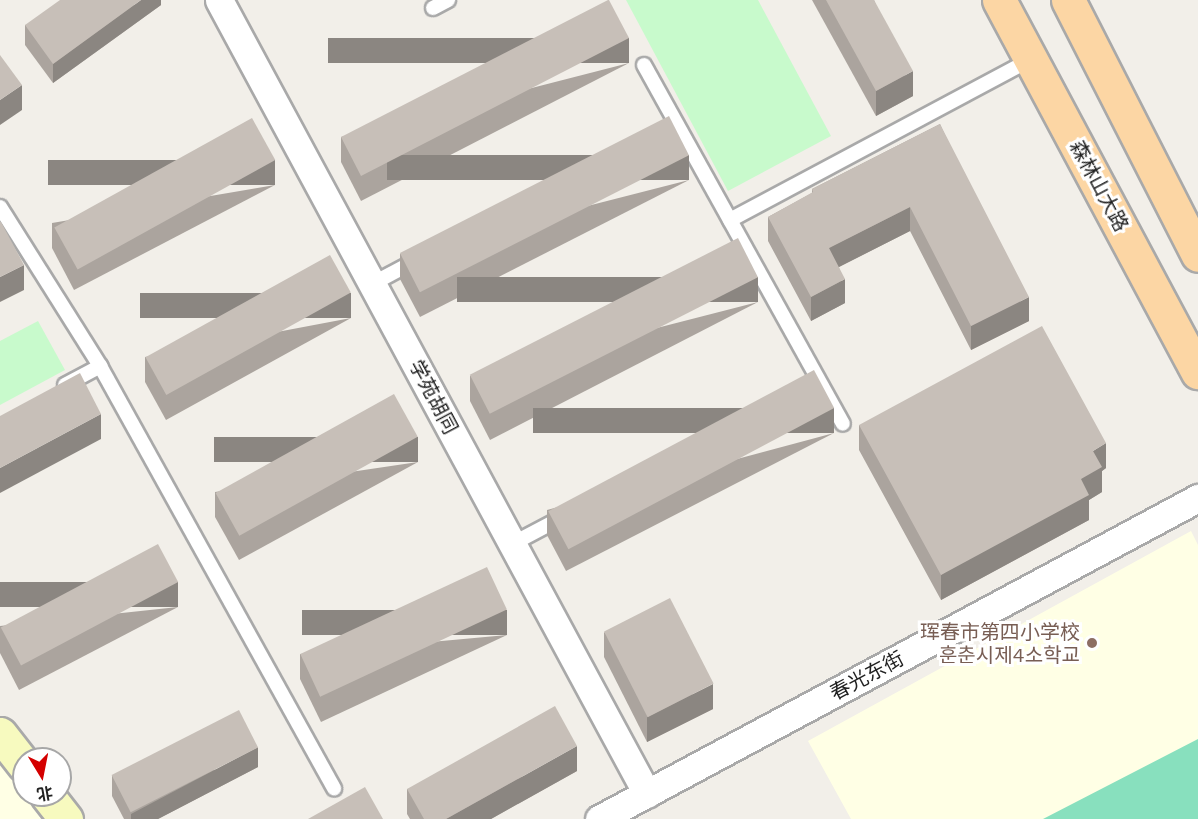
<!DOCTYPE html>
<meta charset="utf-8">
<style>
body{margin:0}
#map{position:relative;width:1198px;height:819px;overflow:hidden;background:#f2efe9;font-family:"Work Sans","Noto Sans SC","Noto Sans KR",sans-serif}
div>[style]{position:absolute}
.education>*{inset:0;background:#ffffe5}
.park>*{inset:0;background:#c8facc}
.pitch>*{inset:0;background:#88e0be}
.roads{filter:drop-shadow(2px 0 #a9a9a9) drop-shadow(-2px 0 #a9a9a9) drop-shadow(0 2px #a9a9a9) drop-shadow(0 -2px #a9a9a9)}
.lane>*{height:14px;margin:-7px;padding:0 7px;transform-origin:7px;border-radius:7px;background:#fff}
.street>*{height:27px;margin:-13.5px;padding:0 13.5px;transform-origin:13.5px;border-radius:13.5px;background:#fff}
.secondary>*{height:33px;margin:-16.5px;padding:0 16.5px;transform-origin:16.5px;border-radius:16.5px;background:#f7fabf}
.primary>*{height:33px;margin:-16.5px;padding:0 16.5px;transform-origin:16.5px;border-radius:16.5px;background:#fcd6a4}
.wall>*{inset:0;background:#aba49e}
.shaded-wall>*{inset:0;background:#8b8681;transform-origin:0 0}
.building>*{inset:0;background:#c7bfb8;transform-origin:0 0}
.dots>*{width:16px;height:16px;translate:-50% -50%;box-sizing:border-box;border:3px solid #fff;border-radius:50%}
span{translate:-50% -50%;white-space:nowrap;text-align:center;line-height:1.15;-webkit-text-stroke:6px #fff;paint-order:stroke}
.street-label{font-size:20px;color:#222}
.education-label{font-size:20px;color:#785e54}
.right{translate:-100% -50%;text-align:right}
.north{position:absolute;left:12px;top:747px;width:60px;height:60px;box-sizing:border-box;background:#fff;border:2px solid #a7a7a7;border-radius:50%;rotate:170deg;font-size:16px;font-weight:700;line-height:24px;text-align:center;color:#222}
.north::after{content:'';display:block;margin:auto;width:21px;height:27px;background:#d40000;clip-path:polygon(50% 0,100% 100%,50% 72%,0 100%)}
</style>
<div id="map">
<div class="education">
<div style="clip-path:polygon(1191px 531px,1198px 545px,1198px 819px,851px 819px,808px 741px)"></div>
<div style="clip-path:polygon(0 758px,24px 795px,41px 819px,0 819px)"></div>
</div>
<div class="park">
<div style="clip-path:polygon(626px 0,758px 0,831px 136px,728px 191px)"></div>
<div style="clip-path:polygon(38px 321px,65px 370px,0 405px,0 341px)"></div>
</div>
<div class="pitch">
<div style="clip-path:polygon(1198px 739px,1198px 819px,1043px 819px)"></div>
</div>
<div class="roads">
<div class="lane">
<div style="left:433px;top:8px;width:17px;rotate:-28deg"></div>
<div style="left:644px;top:65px;width:410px;rotate:61deg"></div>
<div style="left:0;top:207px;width:188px;rotate:57.8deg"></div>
<div style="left:100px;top:366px;width:483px;rotate:61deg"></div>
<div style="left:730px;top:220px;width:341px;rotate:-28.1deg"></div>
<div style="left:372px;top:284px;width:49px;rotate:-28.1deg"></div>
<div style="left:65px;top:385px;width:40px;rotate:-28deg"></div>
<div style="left:512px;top:544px;width:58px;rotate:-27.9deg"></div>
</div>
<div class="street">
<div style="left:219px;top:0;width:902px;rotate:61.67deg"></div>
<div style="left:599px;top:819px;width:680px;rotate:-28.19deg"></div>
</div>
<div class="secondary">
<div style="left:0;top:734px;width:39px;rotate:52deg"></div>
<div style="left:47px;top:795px;width:31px;rotate:52deg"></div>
</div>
<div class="primary">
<div style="left:999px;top:0;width:422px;rotate:61.9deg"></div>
<div style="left:1068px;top:0;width:286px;rotate:63deg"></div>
</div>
</div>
<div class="wall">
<div style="clip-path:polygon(161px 0,161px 5px,53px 83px,25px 45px,25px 25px)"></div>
<div style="clip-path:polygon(812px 0,874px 0,913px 96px,876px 116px)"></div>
<div style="clip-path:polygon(629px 63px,361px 201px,341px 162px,341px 137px)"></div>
<div style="clip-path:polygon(940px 124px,1029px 321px,971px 350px,910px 231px,839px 267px,845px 303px,811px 321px,768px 241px,768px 217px,812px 193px,812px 189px)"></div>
<div style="clip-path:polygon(689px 180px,420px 317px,400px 279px,400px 254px)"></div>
<div style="clip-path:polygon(275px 185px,74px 290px,52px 248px,52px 223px)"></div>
<div style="clip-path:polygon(758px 302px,490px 440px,470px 401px,470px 376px)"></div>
<div style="clip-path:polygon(351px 318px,166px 420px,145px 382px,145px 357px)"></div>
<div style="clip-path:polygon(859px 425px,1106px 468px,1102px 471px,1102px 492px,1089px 500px,1089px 520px,941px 600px,859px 450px)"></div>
<div style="clip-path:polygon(834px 433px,566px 571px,547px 535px,547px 510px)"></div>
<div style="clip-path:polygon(418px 462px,239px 560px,215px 517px,215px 492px)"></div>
<div style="clip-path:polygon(178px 607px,19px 690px,0 653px,0 626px)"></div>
<div style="clip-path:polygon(604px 632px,713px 709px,647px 742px,604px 657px)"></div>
<div style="clip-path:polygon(507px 635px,321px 722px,300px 679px,300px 654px)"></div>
<div style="clip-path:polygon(258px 767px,158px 819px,124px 819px,112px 796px,112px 776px)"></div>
<div style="clip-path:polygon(577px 771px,491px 819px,410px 819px,407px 814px,407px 789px)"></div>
</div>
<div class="shaded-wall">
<div style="clip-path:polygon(141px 0,161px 0,161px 5px,53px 83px,53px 64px)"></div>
<div style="left:629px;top:38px;width:25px;height:301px;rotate:90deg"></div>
<div style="clip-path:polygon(913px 71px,913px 96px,876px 116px,876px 91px)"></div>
<div style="clip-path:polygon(22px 85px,22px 110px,0 125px,0 100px)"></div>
<div style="left:689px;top:155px;width:25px;height:302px;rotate:90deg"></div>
<div style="left:275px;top:160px;width:25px;height:227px;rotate:90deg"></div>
<div style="clip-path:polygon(910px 207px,910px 231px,829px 272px,829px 248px)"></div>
<div style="clip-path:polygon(24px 265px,24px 290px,0 302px,0 277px)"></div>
<div style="left:758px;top:277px;width:25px;height:301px;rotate:90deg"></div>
<div style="clip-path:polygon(845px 279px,845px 303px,811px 321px,811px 297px)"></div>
<div style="left:351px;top:293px;width:25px;height:211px;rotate:90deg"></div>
<div style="clip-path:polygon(1029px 297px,1029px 321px,971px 350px,971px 326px)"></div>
<div style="left:834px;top:408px;width:25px;height:301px;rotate:90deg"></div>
<div style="clip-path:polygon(101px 414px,101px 439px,0 493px,0 468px)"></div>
<div style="left:418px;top:437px;width:25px;height:204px;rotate:90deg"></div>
<div style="clip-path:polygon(1106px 443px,1106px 468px,1102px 471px,1102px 492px,1089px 500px,1089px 520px,941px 600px,941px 575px,1081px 479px,1093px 451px)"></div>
<div style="left:178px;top:582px;width:25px;height:179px;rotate:90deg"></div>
<div style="left:507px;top:610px;width:25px;height:205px;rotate:90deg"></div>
<div style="clip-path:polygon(713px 684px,713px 709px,647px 742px,647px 717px)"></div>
<div style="clip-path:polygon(577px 746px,577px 771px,491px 819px,446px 819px)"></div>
<div style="clip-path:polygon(258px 747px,258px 767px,158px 819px,131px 819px,131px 814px)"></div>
</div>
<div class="building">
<div style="clip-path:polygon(60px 0,141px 0,53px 64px,25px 25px)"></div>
<div style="clip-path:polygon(608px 0,609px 0,629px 38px,361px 176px,341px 137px)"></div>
<div style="clip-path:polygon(826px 0,874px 0,913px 71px,876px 91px)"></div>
<div style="clip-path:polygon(0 55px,22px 85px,0 100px)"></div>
<div style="left:669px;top:116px;width:44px;height:302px;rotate:63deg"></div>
<div style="left:252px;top:118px;width:48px;height:226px;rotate:61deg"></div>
<div style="clip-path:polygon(940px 124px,1029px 297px,971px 326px,910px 207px,829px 248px,845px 279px,811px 297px,768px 217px,813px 192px,812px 189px)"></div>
<div style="clip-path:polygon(0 222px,1px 222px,24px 265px,0 277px)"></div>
<div style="left:738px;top:238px;width:44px;height:301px;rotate:63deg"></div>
<div style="left:330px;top:255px;width:43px;height:211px;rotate:61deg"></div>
<div style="clip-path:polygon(1042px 326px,1106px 443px,1093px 451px,1102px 467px,1081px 479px,1089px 495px,941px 575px,859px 425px)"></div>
<div style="left:814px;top:370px;width:43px;height:301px;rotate:62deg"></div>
<div style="clip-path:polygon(80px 373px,101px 414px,0 468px,0 416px)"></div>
<div style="left:394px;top:394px;width:49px;height:204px;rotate:61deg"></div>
<div style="left:158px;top:544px;width:43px;height:178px;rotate:62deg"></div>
<div style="left:487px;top:567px;width:47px;height:206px;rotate:65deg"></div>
<div style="left:670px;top:598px;width:96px;height:74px;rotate:63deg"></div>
<div style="clip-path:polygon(555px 706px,577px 746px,446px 819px,424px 819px,407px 789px)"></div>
<div style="left:239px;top:710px;width:42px;height:143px;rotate:63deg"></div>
<div style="clip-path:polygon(365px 787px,383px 819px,308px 819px)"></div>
</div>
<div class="dots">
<div style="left:1092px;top:643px;background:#8d6e63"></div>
</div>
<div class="street-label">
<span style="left:1099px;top:186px;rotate:62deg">森林山大路</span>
<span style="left:433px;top:397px;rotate:62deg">学苑胡同</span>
<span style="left:867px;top:676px;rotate:-28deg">春光东街</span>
</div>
<div class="education-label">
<span class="right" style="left:1080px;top:644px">珲春市第四小学校<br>훈춘시제4소학교</span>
</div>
<div class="north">北</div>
</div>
